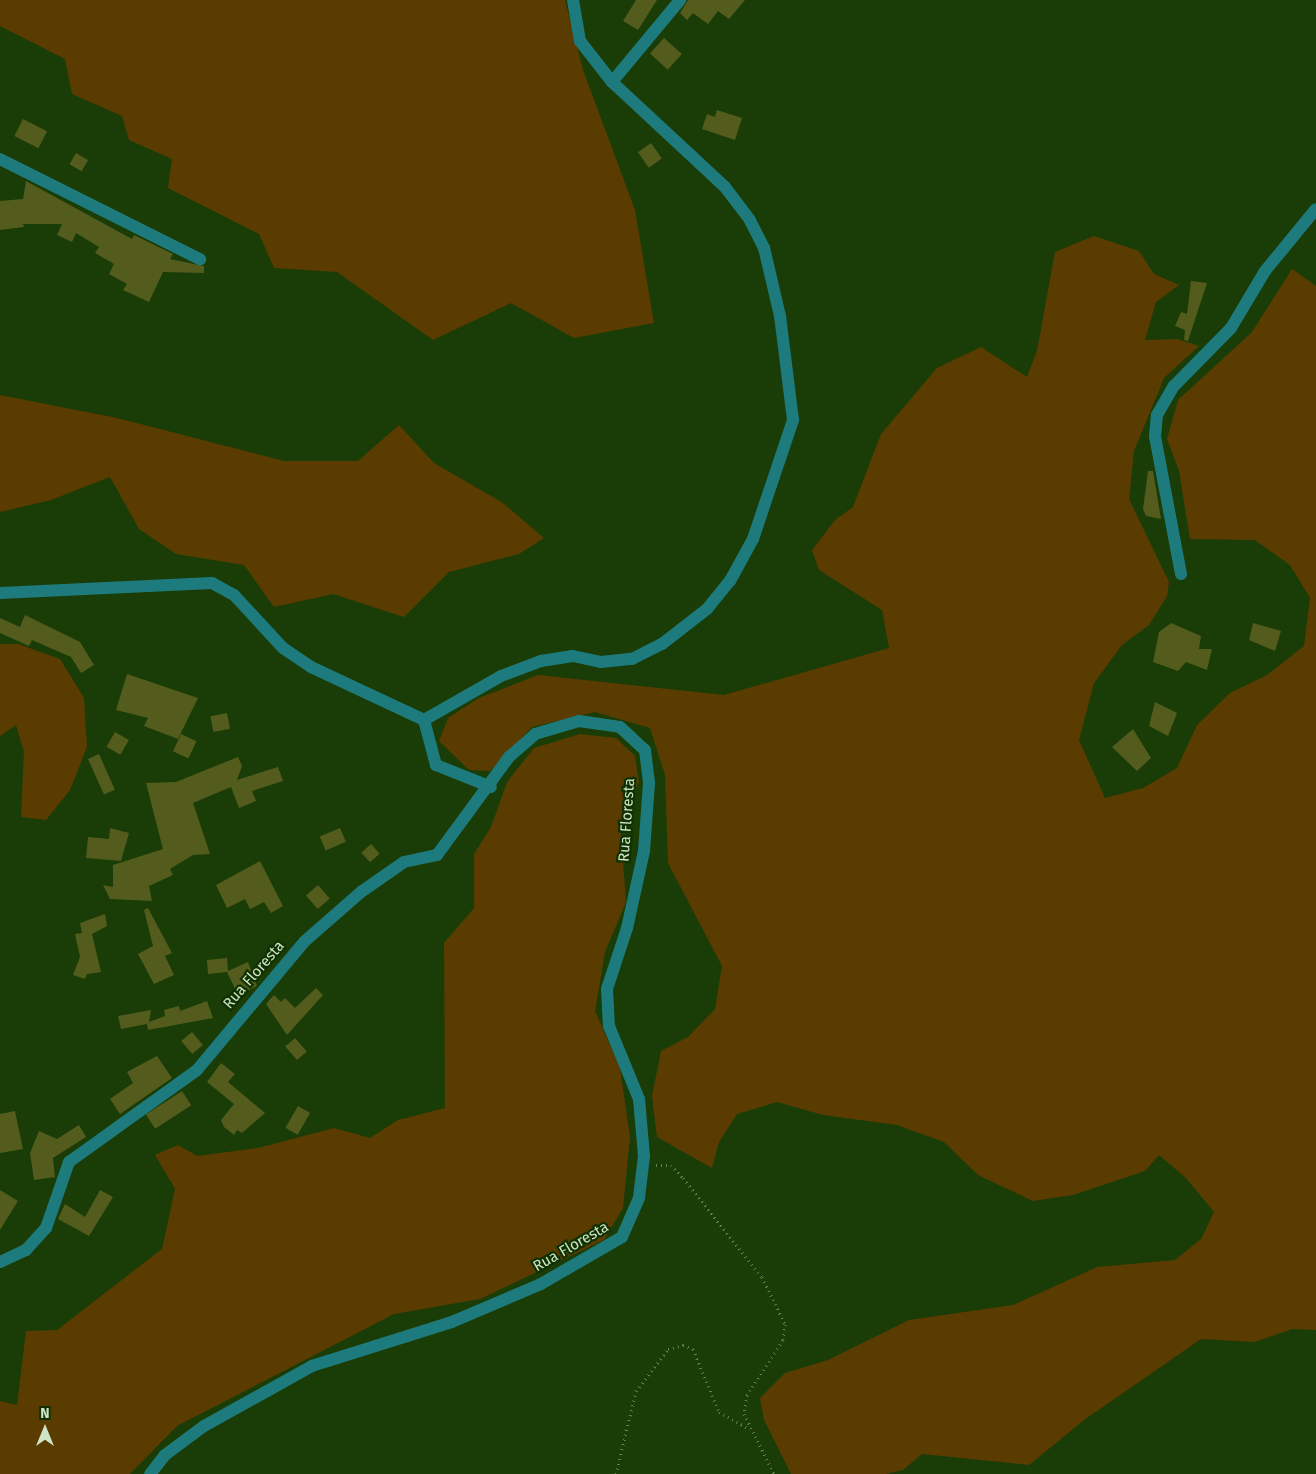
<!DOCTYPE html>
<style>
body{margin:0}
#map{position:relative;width:1316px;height:1474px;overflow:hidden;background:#1a3c07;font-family:"Fira Sans",sans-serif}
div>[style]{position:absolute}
.green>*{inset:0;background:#5b3c00}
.building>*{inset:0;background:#535c1c;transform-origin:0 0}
.path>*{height:3px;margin-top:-1.5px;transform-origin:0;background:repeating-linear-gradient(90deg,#637f54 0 1px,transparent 0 5px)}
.minor>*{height:12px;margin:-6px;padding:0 6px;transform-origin:6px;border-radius:6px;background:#1e7b7d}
span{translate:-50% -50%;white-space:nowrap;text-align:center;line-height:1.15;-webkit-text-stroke:4.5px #103100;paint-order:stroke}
.street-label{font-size:15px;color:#cfe3c7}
.north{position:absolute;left:20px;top:1404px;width:50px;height:50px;-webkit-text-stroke:4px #103100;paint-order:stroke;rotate:0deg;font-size:14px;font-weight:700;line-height:20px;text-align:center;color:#cfe3c7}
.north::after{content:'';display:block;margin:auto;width:18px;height:22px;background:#cfe3c7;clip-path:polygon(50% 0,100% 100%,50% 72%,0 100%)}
</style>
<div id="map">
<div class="green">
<div style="clip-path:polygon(0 0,565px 0,583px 70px,635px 210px,654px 323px,574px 338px,511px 303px,433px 340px,337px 272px,274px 268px,259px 234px,168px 188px,172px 159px,129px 140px,122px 116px,72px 94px,65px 59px,0 26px)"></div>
<div style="clip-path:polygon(1094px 236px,1139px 251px,1154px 274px,1179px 285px,1156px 302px,1145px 340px,1177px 339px,1199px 346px,1164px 378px,1134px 451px,1129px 499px,1169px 582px,1167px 596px,1149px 625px,1122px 645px,1094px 683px,1079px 740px,1105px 798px,1143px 788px,1177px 768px,1197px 725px,1230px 693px,1267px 675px,1304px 646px,1310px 598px,1290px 565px,1255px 540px,1190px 539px,1179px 471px,1167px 439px,1178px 400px,1252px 332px,1292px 269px,1316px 286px,1316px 1330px,1292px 1329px,1255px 1342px,1201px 1339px,1084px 1420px,1029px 1465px,922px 1454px,903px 1470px,886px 1474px,791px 1474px,764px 1420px,760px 1398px,785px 1373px,828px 1360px,909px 1320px,1013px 1305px,1097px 1267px,1175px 1260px,1201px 1239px,1214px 1212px,1186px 1178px,1159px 1155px,1145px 1171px,1073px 1195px,1033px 1201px,978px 1175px,944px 1142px,897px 1125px,823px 1115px,777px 1102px,737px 1114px,719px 1142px,712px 1168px,657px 1137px,652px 1096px,661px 1051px,688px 1037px,715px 1009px,722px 966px,668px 863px,665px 775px,650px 728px,595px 712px,532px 727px,490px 771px,469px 770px,439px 741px,448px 718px,479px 698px,538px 675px,724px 695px,889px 648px,882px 610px,819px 570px,812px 550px,835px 520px,853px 507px,881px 434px,937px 368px,981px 347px,1027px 377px,1037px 351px,1055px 252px)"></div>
<div style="clip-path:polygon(0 395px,117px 418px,284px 461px,358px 461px,399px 425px,434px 463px,503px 503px,544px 538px,519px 554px,449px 572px,404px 617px,333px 594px,274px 607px,244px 565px,176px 554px,139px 529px,110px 477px,51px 500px,0 512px)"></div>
<div style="clip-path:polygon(0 644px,18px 644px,60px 659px,84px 698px,87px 747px,70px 790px,46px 820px,21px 817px,24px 752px,16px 725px,0 736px)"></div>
<div style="clip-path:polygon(580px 734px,616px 738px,635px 756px,639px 782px,620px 821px,626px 902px,605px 952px,595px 1011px,620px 1068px,630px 1137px,623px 1208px,604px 1240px,480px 1299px,394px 1314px,177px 1426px,130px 1474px,0 1474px,0 1401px,17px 1405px,26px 1331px,57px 1330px,162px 1249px,175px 1189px,155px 1155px,178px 1145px,197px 1156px,258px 1148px,334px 1128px,370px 1138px,398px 1120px,445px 1108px,444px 943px,474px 908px,474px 854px,491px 827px,507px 782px,534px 748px)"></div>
</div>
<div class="building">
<div style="clip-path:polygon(636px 0,657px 0,638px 30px,623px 21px)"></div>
<div style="clip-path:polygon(688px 0,745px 0,729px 19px,718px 11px,708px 24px,693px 13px,687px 20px,680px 13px)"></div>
<div style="left:664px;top:38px;width:24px;height:21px;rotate:42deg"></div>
<div style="clip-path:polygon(717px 110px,742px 118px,735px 140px,702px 129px,707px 114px,715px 117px)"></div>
<div style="left:23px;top:119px;width:27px;height:19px;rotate:27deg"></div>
<div style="left:651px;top:143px;width:19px;height:16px;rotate:55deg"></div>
<div style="left:76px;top:153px;width:14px;height:13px;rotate:30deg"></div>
<div style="clip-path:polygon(26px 181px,132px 239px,134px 235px,173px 254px,170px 259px,204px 266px,204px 273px,163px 272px,149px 302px,123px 290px,127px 284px,109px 274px,114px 264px,95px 253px,99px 247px,76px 233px,72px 242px,57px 235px,62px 224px,23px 224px,24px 227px,0 230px,0 201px,23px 199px)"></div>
<div style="clip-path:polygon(1191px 281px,1207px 283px,1188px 341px,1184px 340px,1185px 330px,1175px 326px,1181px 312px,1187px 314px)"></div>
<div style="clip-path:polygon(1148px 471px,1153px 471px,1161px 519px,1146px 516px,1143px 509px)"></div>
<div style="clip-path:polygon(25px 615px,80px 642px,94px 665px,81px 673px,71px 657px,32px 640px,29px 646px,0 633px,0 618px,20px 627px)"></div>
<div style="clip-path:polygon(1171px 623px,1201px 636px,1199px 649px,1212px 649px,1207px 670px,1186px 662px,1178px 671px,1153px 662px,1159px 632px)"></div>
<div style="clip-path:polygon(1253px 623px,1281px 631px,1275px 651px,1249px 640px)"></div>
<div style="clip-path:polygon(127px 674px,198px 698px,178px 739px,144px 726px,148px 718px,116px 710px)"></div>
<div style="clip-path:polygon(1155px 702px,1177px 713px,1168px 736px,1149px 726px)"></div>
<div style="left:227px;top:713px;width:16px;height:17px;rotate:79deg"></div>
<div style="clip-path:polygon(1133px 729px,1151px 758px,1137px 771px,1112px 747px)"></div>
<div style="left:115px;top:732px;width:16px;height:17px;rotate:30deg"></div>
<div style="left:181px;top:734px;width:17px;height:19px;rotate:25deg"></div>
<div style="left:99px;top:754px;width:39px;height:12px;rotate:66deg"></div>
<div style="clip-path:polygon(238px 757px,242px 766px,237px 780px,278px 767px,283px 781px,252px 791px,256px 801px,239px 808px,231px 787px,193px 803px,210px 854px,193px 855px,170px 869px,173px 875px,149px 886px,152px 901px,110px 899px,103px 885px,113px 887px,113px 865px,163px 849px,146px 783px,176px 782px)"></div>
<div style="clip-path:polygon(110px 828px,129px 833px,121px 861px,86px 858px,88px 837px,109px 839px)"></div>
<div style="left:340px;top:828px;width:15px;height:22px;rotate:67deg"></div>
<div style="left:371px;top:844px;width:13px;height:13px;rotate:48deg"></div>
<div style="clip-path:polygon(260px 861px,283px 906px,271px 913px,264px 902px,250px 909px,245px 899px,227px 908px,216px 885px)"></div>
<div style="left:318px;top:885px;width:18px;height:16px;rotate:49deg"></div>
<div style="clip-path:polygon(148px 908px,172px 953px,165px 956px,174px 975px,154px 984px,138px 954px,153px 946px,144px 910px)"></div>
<div style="clip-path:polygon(105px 914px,107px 926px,92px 934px,101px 972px,87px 974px,85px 979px,73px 975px,80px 957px,75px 934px,82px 933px,80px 923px)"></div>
<div style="clip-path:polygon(227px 958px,228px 971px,248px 962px,257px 986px,238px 995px,227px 972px,208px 974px,207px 960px)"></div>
<div style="clip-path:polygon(316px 988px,323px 995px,287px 1035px,266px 1004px,274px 995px,281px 1002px,285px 998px,295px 1008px)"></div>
<div style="clip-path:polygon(207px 1001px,213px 1018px,148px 1030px,147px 1024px,121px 1029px,118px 1016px,151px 1010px,149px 1022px,165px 1016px,164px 1010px,179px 1006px,180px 1011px)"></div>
<div style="left:192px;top:1032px;width:17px;height:14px;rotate:50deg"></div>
<div style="left:295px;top:1038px;width:18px;height:13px;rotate:49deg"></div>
<div style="clip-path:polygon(157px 1056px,172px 1078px,120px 1114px,110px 1099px,133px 1083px,127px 1072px)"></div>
<div style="clip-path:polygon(221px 1063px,235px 1074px,228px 1082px,265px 1113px,242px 1133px,237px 1130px,234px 1135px,224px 1127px,221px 1120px,234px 1104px,207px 1082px)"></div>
<div style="left:182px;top:1091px;width:17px;height:43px;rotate:57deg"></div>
<div style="left:298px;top:1106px;width:14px;height:25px;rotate:30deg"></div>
<div style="clip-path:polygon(15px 1111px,23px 1149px,0 1153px,0 1114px)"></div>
<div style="clip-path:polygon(79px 1125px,86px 1137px,53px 1158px,55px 1177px,34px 1180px,30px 1153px,39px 1131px,57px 1139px)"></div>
<div style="clip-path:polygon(0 1190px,18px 1201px,0 1230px)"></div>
<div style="clip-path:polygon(100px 1190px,113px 1197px,89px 1236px,58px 1219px,65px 1204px,85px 1217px)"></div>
</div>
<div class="path">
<div style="left:656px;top:1165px;width:15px"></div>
<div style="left:671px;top:1165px;width:18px;rotate:47deg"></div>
<div style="left:683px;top:1178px;width:127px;rotate:51.4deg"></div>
<div style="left:762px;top:1277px;width:52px;rotate:63.9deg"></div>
<div style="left:785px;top:1324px;width:16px;rotate:97deg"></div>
<div style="left:783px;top:1340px;width:66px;rotate:123.2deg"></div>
<div style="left:747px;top:1395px;width:19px;rotate:99deg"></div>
<div style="left:744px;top:1414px;width:67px;rotate:63.4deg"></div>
<div style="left:616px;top:1474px;width:85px;rotate:-76.5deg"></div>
<div style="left:636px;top:1391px;width:53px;rotate:-52.7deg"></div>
<div style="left:668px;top:1349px;width:16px;rotate:-15deg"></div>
<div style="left:683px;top:1345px;width:11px;rotate:22deg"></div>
<div style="left:693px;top:1349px;width:68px;rotate:67.6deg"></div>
<div style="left:719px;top:1412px;width:35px;rotate:29deg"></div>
</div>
<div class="minor">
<div style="left:612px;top:82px;width:107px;rotate:-50.3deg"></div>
<div style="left:0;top:159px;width:224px;rotate:26.6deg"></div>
<div style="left:1181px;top:574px;width:139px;rotate:-100.7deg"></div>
<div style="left:1155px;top:437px;width:22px;rotate:-85deg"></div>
<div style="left:1157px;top:415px;width:34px;rotate:-60deg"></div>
<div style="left:1174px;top:386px;width:81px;rotate:-45.5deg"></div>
<div style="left:1231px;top:328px;width:66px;rotate:-59.2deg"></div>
<div style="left:1265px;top:271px;width:80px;rotate:-50.6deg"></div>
<div style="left:0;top:593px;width:212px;rotate:-2.7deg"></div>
<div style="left:212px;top:583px;width:25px;rotate:29deg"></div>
<div style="left:234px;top:595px;width:72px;rotate:47.2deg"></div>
<div style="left:283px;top:648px;width:34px;rotate:34deg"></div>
<div style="left:311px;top:667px;width:125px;rotate:25.1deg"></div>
<div style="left:424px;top:720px;width:89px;rotate:-29.7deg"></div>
<div style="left:501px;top:676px;width:43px;rotate:-20.6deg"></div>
<div style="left:541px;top:661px;width:32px;rotate:-9deg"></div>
<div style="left:573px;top:656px;width:29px;rotate:12deg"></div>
<div style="left:601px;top:662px;width:31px;rotate:-6deg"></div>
<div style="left:632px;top:659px;width:34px;rotate:-27deg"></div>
<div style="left:662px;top:644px;width:57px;rotate:-37.9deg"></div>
<div style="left:707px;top:609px;width:36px;rotate:-51deg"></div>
<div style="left:730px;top:581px;width:48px;rotate:-61.3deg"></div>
<div style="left:753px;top:539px;width:126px;rotate:-71.4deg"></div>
<div style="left:793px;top:420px;width:105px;rotate:-97.1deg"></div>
<div style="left:780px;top:316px;width:70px;rotate:-103.2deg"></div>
<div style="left:764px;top:248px;width:31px;rotate:-117deg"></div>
<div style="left:750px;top:220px;width:41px;rotate:-127.1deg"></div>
<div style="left:725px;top:187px;width:154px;rotate:-137.1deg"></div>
<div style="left:612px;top:82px;width:52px;rotate:-128deg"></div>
<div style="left:580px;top:41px;width:42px;rotate:-99.7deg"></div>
<div style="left:424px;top:720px;width:47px;rotate:75.1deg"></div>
<div style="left:436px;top:765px;width:59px;rotate:21.8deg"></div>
<div style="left:0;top:1262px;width:29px;rotate:-25deg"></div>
<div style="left:26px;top:1250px;width:30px;rotate:-48deg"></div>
<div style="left:46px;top:1228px;width:70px;rotate:-70.8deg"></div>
<div style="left:69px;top:1162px;width:158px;rotate:-35.7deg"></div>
<div style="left:197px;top:1070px;width:168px;rotate:-50.1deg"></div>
<div style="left:305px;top:941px;width:74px;rotate:-41.2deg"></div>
<div style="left:361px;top:892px;width:52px;rotate:-34.9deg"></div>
<div style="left:404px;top:862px;width:34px;rotate:-12deg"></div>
<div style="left:437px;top:855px;width:122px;rotate:-53.7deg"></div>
<div style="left:509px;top:757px;width:35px;rotate:-41deg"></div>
<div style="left:535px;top:734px;width:46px;rotate:-16.5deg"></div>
<div style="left:579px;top:721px;width:41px;rotate:8.3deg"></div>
<div style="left:620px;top:727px;width:34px;rotate:43deg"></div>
<div style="left:645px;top:750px;width:33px;rotate:83deg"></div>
<div style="left:649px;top:783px;width:68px;rotate:94.2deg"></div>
<div style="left:644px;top:851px;width:79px;rotate:102.4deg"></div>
<div style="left:627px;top:928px;width:64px;rotate:108.2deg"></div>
<div style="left:607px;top:989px;width:37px;rotate:87deg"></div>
<div style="left:609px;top:1026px;width:79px;rotate:67.7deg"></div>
<div style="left:639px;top:1099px;width:57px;rotate:85deg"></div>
<div style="left:644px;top:1156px;width:42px;rotate:96.8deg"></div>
<div style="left:639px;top:1198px;width:43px;rotate:113.6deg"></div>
<div style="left:622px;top:1237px;width:94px;rotate:149.9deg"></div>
<div style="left:541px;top:1284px;width:97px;rotate:156.9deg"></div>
<div style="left:452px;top:1322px;width:147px;rotate:162.6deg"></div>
<div style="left:312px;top:1366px;width:124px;rotate:150.9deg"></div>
<div style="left:204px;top:1426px;width:49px;rotate:143.4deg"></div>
<div style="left:165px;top:1455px;width:24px;rotate:128deg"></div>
</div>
<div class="street-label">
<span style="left:627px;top:820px;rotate:-86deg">Rua Floresta</span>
<span style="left:254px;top:975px;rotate:-49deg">Rua Floresta</span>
<span style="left:571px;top:1247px;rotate:-30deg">Rua Floresta</span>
</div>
<div class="north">N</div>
</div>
